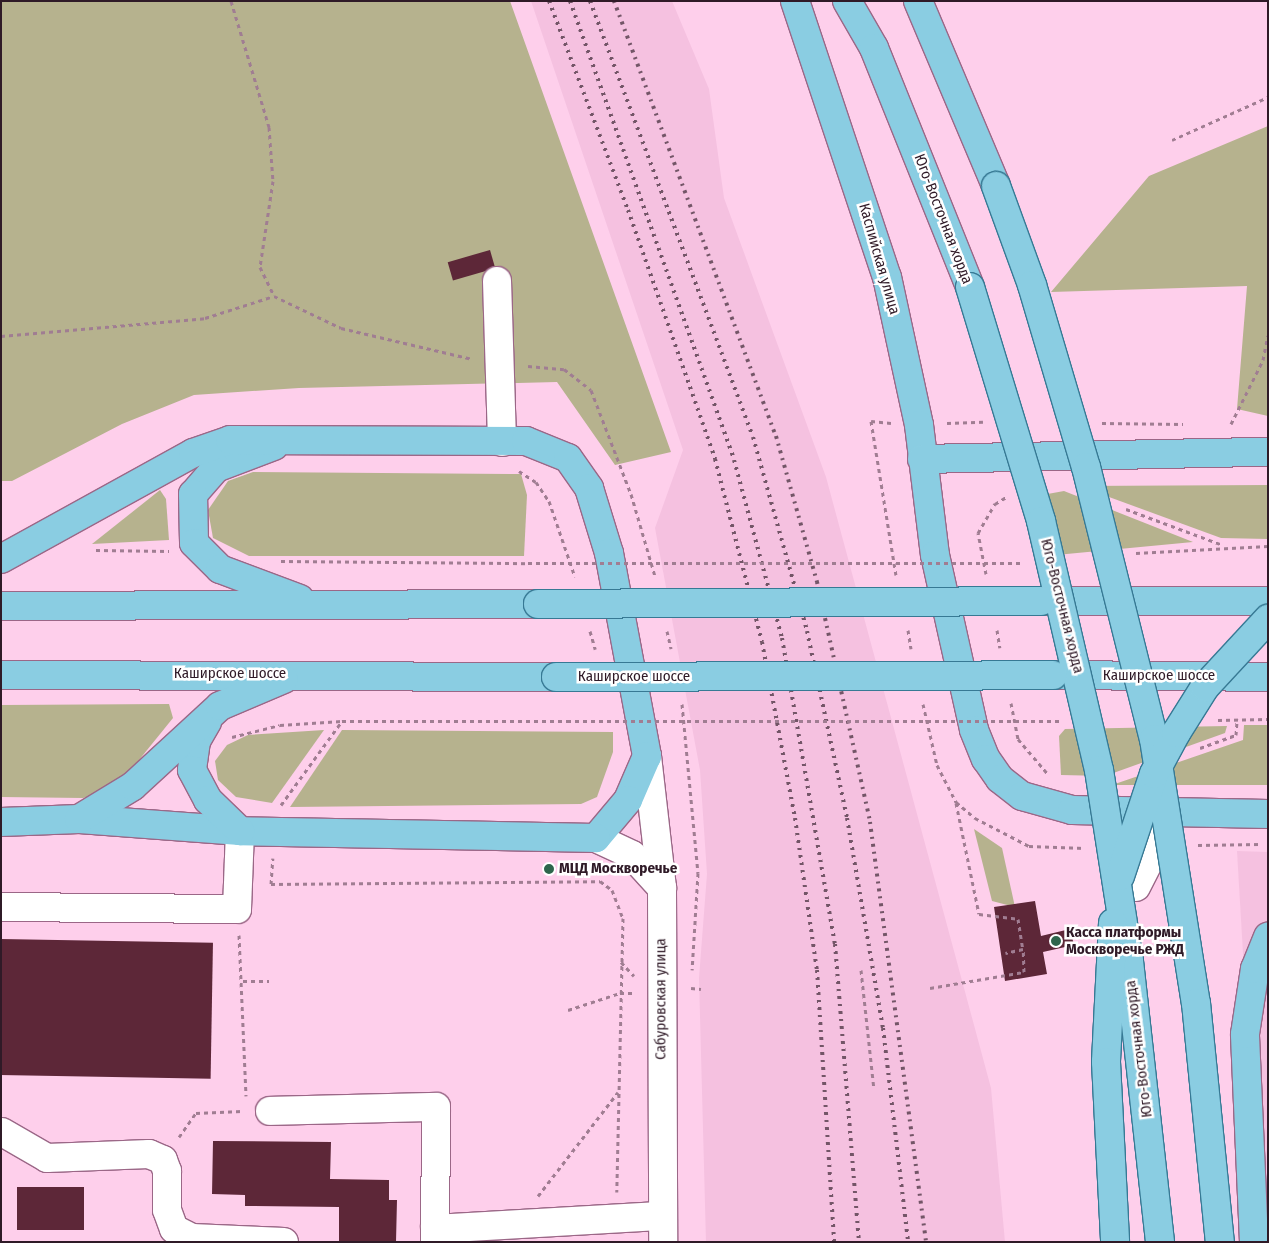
<!DOCTYPE html>
<meta charset="utf-8">
<style>
body{margin:0}
#map{position:relative;width:1269px;height:1243px;overflow:hidden;background:#fecfeb;font-family:"Fira Sans Condensed",sans-serif}
div>[style]{position:absolute}
.built>*{inset:0;background:#f5c1e0}
.green>*{inset:0;background:#b6b28e}
.building>*{inset:0;background:#5d2738;transform-origin:0 0}
.path>*{height:3px;margin-top:-1.5px;transform-origin:0;background:repeating-linear-gradient(90deg,#a07d92 0 4px,transparent 0 8px)}
.roads{filter:drop-shadow(1px 0 #9b6787) drop-shadow(-1px 0 #9b6787) drop-shadow(0 1px #9b6787) drop-shadow(0 -1px #9b6787)}
.minor>*{height:28px;margin:-14px;padding:0 14px;transform-origin:14px;border-radius:14px;background:#fff}
.major>*{height:28px;margin:-14px;padding:0 14px;transform-origin:14px;border-radius:14px;background:#8acde2}
.rail>*{height:4px;margin-top:-2px;transform-origin:0;background:repeating-linear-gradient(90deg,#735567 0 2.5px,transparent 0 7.5px)}
.path-bridge>*{height:3px;margin-top:-1.5px;transform-origin:0;background:repeating-linear-gradient(90deg,#a07d92 0 4px,transparent 0 8px)}
.bridges{filter:drop-shadow(1px 0 #377994) drop-shadow(-1px 0 #377994) drop-shadow(0 1px #377994) drop-shadow(0 -1px #377994)}
.major-bridge>*{height:28px;margin:-14px;padding:0 14px;transform-origin:14px;border-radius:14px;background:#8acde2}
.dots>*{width:14px;height:14px;translate:-50% -50%;box-sizing:border-box;border:2px solid #fff;border-radius:50%}
span{translate:-50% -50%;white-space:nowrap;text-align:center;line-height:1.15;-webkit-text-stroke:5px #fff;paint-order:stroke}
.street-label{font-size:15px;color:#2f1a27}
.poi-label{font-size:15px;color:#2f1a27;font-weight:700}
.left{translate:0 -50%;text-align:left}
.frame{position:absolute;inset:0;border:2px solid #2f1a27;pointer-events:none}
</style>
<div id="map">
<div class="built">
<div style="clip-path:polygon(531px 1px,672px 1px,709px 89px,724px 198px,826px 477px,991px 1088px,1005px 1242px,706px 1242px,699px 978px,707px 874px,700px 770px,655px 528px,683px 450px)"></div>
<div style="clip-path:polygon(1237px 851px,1268px 852px,1268px 1242px,1260px 1242px)"></div>
</div>
<div class="green">
<div style="clip-path:polygon(1px 1px,510px 1px,671px 452px,615px 465px,557px 382px,299px 388px,194px 395px,122px 424px,12px 481px,1px 481px)"></div>
<div style="clip-path:polygon(1268px 126px,1268px 416px,1237px 409px,1247px 286px,1051px 292px,1149px 176px)"></div>
<div style="clip-path:polygon(253px 472px,521px 474px,527px 495px,524px 556px,249px 556px,213px 538px,208px 510px,228px 481px)"></div>
<div style="clip-path:polygon(1268px 485px,1268px 539px,1221px 538px,1079px 486px)"></div>
<div style="clip-path:polygon(160px 490px,166px 499px,169px 540px,92px 544px)"></div>
<div style="clip-path:polygon(1064px 491px,1193px 542px,1035px 557px,1020px 499px)"></div>
<div style="clip-path:polygon(169px 704px,173px 718px,122px 781px,102px 793px,83px 798px,1px 797px,1px 705px)"></div>
<div style="clip-path:polygon(1244px 725px,1268px 725px,1268px 785px,1112px 785px,1243px 740px)"></div>
<div style="clip-path:polygon(1227px 726px,1225px 733px,1105px 776px,1061px 775px,1059px 736px,1065px 729px)"></div>
<div style="clip-path:polygon(324px 730px,272px 803px,236px 797px,218px 780px,215px 761px,227px 745px,248px 735px)"></div>
<div style="clip-path:polygon(342px 730px,613px 732px,613px 752px,597px 797px,581px 804px,290px 807px)"></div>
<div style="clip-path:polygon(974px 829px,1002px 848px,1015px 907px,992px 901px)"></div>
</div>
<div class="building">
<div style="left:490px;top:250px;width:19px;height:44px;rotate:74deg"></div>
<div style="clip-path:polygon(1035px 901px,1041px 936px,1070px 929px,1074px 945px,1043px 952px,1047px 974px,1005px 981px,994px 907px)"></div>
<div style="left:1px;top:939px;width:212px;height:136px;rotate:1deg"></div>
<div style="clip-path:polygon(213px 1141px,331px 1142px,330px 1179px,389px 1180px,389px 1200px,397px 1200px,396px 1242px,339px 1242px,339px 1207px,245px 1206px,245px 1195px,212px 1194px)"></div>
<div style="left:17px;top:1187px;width:67px;height:43px"></div>
</div>
<div class="path">
<div style="left:231px;top:1px;width:132px;rotate:73.2deg"></div>
<div style="left:269px;top:127px;width:54px;rotate:85.8deg"></div>
<div style="left:273px;top:181px;width:87px;rotate:98.6deg"></div>
<div style="left:260px;top:267px;width:32px;rotate:64deg"></div>
<div style="left:274px;top:296px;width:74px;rotate:25.5deg"></div>
<div style="left:341px;top:328px;width:135px;rotate:13.3deg"></div>
<div style="left:1172px;top:140px;width:105px;rotate:-24.1deg"></div>
<div style="left:1px;top:336px;width:205px;rotate:-5deg"></div>
<div style="left:205px;top:318px;width:72px;rotate:-17.7deg"></div>
<div style="left:528px;top:366px;width:36px;rotate:5deg"></div>
<div style="left:564px;top:369px;width:34px;rotate:38deg"></div>
<div style="left:591px;top:390px;width:111px;rotate:69deg"></div>
<div style="left:631px;top:494px;width:85px;rotate:73.7deg"></div>
<div style="left:891px;top:423px;width:20px;rotate:-174deg"></div>
<div style="left:871px;top:421px;width:156px;rotate:80.8deg"></div>
<div style="left:947px;top:423px;width:36px;rotate:-2deg"></div>
<div style="left:1102px;top:423px;width:81px;rotate:0.7deg"></div>
<div style="left:1231px;top:424px;width:72px;rotate:-63.4deg"></div>
<div style="left:1263px;top:360px;width:25px;rotate:-79deg"></div>
<div style="left:519px;top:471px;width:20px;rotate:33deg"></div>
<div style="left:536px;top:482px;width:23px;rotate:56deg"></div>
<div style="left:549px;top:501px;width:80px;rotate:71.1deg"></div>
<div style="left:1126px;top:509px;width:103px;rotate:20.4deg"></div>
<div style="left:96px;top:550px;width:73px;rotate:0.8deg"></div>
<div style="left:1136px;top:553px;width:132px;rotate:-3deg"></div>
<div style="left:281px;top:561px;width:247px;rotate:0.5deg"></div>
<div style="left:986px;top:574px;width:42px;rotate:-101deg"></div>
<div style="left:978px;top:533px;width:34px;rotate:-60deg"></div>
<div style="left:995px;top:504px;width:13px;rotate:-32deg"></div>
<div style="left:908px;top:630px;width:19px;rotate:81deg"></div>
<div style="left:997px;top:630px;width:18px;rotate:81deg"></div>
<div style="left:590px;top:631px;width:19px;rotate:74deg"></div>
<div style="left:667px;top:631px;width:18px;rotate:77deg"></div>
<div style="left:1011px;top:703px;width:37px;rotate:79deg"></div>
<div style="left:1018px;top:739px;width:45px;rotate:49.5deg"></div>
<div style="left:682px;top:704px;width:170px;rotate:84.6deg"></div>
<div style="left:698px;top:873px;width:97px;rotate:93.5deg"></div>
<div style="left:923px;top:704px;width:63px;rotate:77.1deg"></div>
<div style="left:937px;top:765px;width:42px;rotate:62.8deg"></div>
<div style="left:956px;top:802px;width:25px;rotate:40deg"></div>
<div style="left:975px;top:818px;width:61px;rotate:27.4deg"></div>
<div style="left:1029px;top:846px;width:56px;rotate:2deg"></div>
<div style="left:1218px;top:720px;width:50px;rotate:-1.1deg"></div>
<div style="left:232px;top:737px;width:49px;rotate:-14deg"></div>
<div style="left:280px;top:725px;width:62px;rotate:-3.7deg"></div>
<div style="left:342px;top:721px;width:225px"></div>
<div style="left:1200px;top:748px;width:38px;rotate:-20deg"></div>
<div style="left:1236px;top:735px;width:16px;rotate:-86deg"></div>
<div style="left:956px;top:803px;width:113px;rotate:78.3deg"></div>
<div style="left:979px;top:914px;width:39px;rotate:7deg"></div>
<div style="left:1018px;top:919px;width:30px;rotate:81deg"></div>
<div style="left:1023px;top:949px;width:18px;rotate:167deg"></div>
<div style="left:281px;top:805px;width:104px;rotate:-54deg"></div>
<div style="left:1198px;top:845px;width:62px;rotate:-0.9deg"></div>
<div style="left:271px;top:884px;width:329px;rotate:-0.5deg"></div>
<div style="left:600px;top:881px;width:15px;rotate:37deg"></div>
<div style="left:612px;top:890px;width:30px;rotate:69deg"></div>
<div style="left:623px;top:918px;width:274px;rotate:91.3deg"></div>
<div style="left:271px;top:884px;width:26px;rotate:-86deg"></div>
<div style="left:239px;top:935px;width:161px;rotate:87.5deg"></div>
<div style="left:621px;top:962px;width:19px;rotate:47deg"></div>
<div style="left:861px;top:970px;width:120px;rotate:83.8deg"></div>
<div style="left:243px;top:981px;width:26px"></div>
<div style="left:691px;top:988px;width:10px;rotate:6deg"></div>
<div style="left:930px;top:988px;width:95px;rotate:-9.7deg"></div>
<div style="left:1024px;top:972px;width:23px;rotate:-92deg"></div>
<div style="left:568px;top:1010px;width:55px;rotate:-18.1deg"></div>
<div style="left:620px;top:993px;width:16px"></div>
<div style="left:179px;top:1137px;width:29px;rotate:-55deg"></div>
<div style="left:196px;top:1113px;width:46px;rotate:-2.5deg"></div>
<div style="left:538px;top:1196px;width:131px;rotate:-52.4deg"></div>
</div>
<div class="roads">
<div class="minor">
<div style="left:497px;top:281px;width:161px;rotate:88.2deg"></div>
<div style="left:647px;top:756px;width:133px;rotate:83.5deg"></div>
<div style="left:662px;top:888px;width:354px;rotate:89.8deg"></div>
<div style="left:596px;top:838px;width:40px;rotate:25deg"></div>
<div style="left:632px;top:855px;width:45px;rotate:47.7deg"></div>
<div style="left:1136px;top:887px;width:36px;rotate:-63deg"></div>
<div style="left:1152px;top:855px;width:42px;rotate:-85.9deg"></div>
<div style="left:1px;top:907px;width:236px;rotate:0.5deg"></div>
<div style="left:237px;top:909px;width:78px;rotate:-87.8deg"></div>
<div style="left:270px;top:1111px;width:166px;rotate:-1.4deg"></div>
<div style="left:436px;top:1107px;width:135px;rotate:90.4deg"></div>
<div style="left:2px;top:1132px;width:52px;rotate:30deg"></div>
<div style="left:47px;top:1158px;width:102px;rotate:-2.2deg"></div>
<div style="left:149px;top:1154px;width:15px;rotate:23deg"></div>
<div style="left:163px;top:1160px;width:12px;rotate:70deg"></div>
<div style="left:167px;top:1171px;width:39px;rotate:90deg"></div>
<div style="left:167px;top:1210px;width:20px;rotate:70deg"></div>
<div style="left:174px;top:1229px;width:20px;rotate:27deg"></div>
<div style="left:192px;top:1238px;width:92px;rotate:2.5deg"></div>
<div style="left:435px;top:1229px;width:228px;rotate:-3.3deg"></div>
</div>
<div class="major">
<div style="left:795px;top:1px;width:291px;rotate:71.6deg"></div>
<div style="left:887px;top:277px;width:151px;rotate:77.8deg"></div>
<div style="left:919px;top:425px;width:131px;rotate:83deg"></div>
<div style="left:935px;top:555px;width:179px;rotate:77.4deg"></div>
<div style="left:974px;top:730px;width:31px;rotate:68deg"></div>
<div style="left:986px;top:759px;width:24px;rotate:55deg"></div>
<div style="left:1000px;top:779px;width:28px;rotate:38deg"></div>
<div style="left:1022px;top:796px;width:52px;rotate:15.6deg"></div>
<div style="left:1072px;top:810px;width:196px;rotate:1.2deg"></div>
<div style="left:847px;top:1px;width:54px;rotate:60.1deg"></div>
<div style="left:874px;top:48px;width:258px;rotate:68.1deg"></div>
<div style="left:918px;top:1px;width:201px;rotate:67.1deg"></div>
<div style="left:274px;top:446px;width:62px;rotate:159.2deg"></div>
<div style="left:216px;top:468px;width:35px;rotate:131deg"></div>
<div style="left:193px;top:494px;width:49px;rotate:88.8deg"></div>
<div style="left:194px;top:543px;width:37px;rotate:45deg"></div>
<div style="left:220px;top:569px;width:85px;rotate:20.6deg"></div>
<div style="left:922px;top:459px;width:346px;rotate:-1.2deg"></div>
<div style="left:1px;top:559px;width:219px;rotate:-28.9deg"></div>
<div style="left:193px;top:453px;width:39px;rotate:-19deg"></div>
<div style="left:230px;top:440px;width:296px;rotate:0.2deg"></div>
<div style="left:526px;top:441px;width:45px;rotate:22deg"></div>
<div style="left:568px;top:458px;width:37px;rotate:55deg"></div>
<div style="left:589px;top:488px;width:68px;rotate:72.9deg"></div>
<div style="left:609px;top:553px;width:207px;rotate:79.4deg"></div>
<div style="left:647px;top:756px;width:48px;rotate:113.4deg"></div>
<div style="left:628px;top:800px;width:50px;rotate:130.1deg"></div>
<div style="left:596px;top:838px;width:356px;rotate:-178.9deg"></div>
<div style="left:240px;top:831px;width:161px;rotate:-175.7deg"></div>
<div style="left:79px;top:819px;width:78px;rotate:177.8deg"></div>
<div style="left:1041px;top:601px;width:227px"></div>
<div style="left:1px;top:606px;width:537px;rotate:-0.21deg"></div>
<div style="left:1px;top:675px;width:555px;rotate:0.21deg"></div>
<div style="left:1054px;top:675px;width:214px;rotate:0.5deg"></div>
<div style="left:207px;top:722px;width:22px;rotate:120deg"></div>
<div style="left:196px;top:741px;width:29px;rotate:98deg"></div>
<div style="left:192px;top:770px;width:34px;rotate:62deg"></div>
<div style="left:208px;top:800px;width:45px;rotate:44.1deg"></div>
<div style="left:79px;top:819px;width:63px;rotate:-31.4deg"></div>
<div style="left:133px;top:786px;width:118px;rotate:-42.6deg"></div>
<div style="left:220px;top:706px;width:69px;rotate:-22.9deg"></div>
<div style="left:1254px;top:1242px;width:208px;rotate:-92.5deg"></div>
<div style="left:1245px;top:1034px;width:66px;rotate:-81.3deg"></div>
<div style="left:1255px;top:969px;width:35px;rotate:-68deg"></div>
</div>
</div>
<div class="rail">
<div style="left:549px;top:1px;width:223px;rotate:69.3deg"></div>
<div style="left:628px;top:210px;width:264px;rotate:70.7deg"></div>
<div style="left:715px;top:459px;width:189px;rotate:75.6deg"></div>
<div style="left:762px;top:642px;width:179px;rotate:79.4deg"></div>
<div style="left:795px;top:818px;width:154px;rotate:81.8deg"></div>
<div style="left:817px;top:970px;width:273px;rotate:86.4deg"></div>
<div style="left:570px;top:1px;width:487px;rotate:70.3deg"></div>
<div style="left:734px;top:460px;width:184px;rotate:74.9deg"></div>
<div style="left:782px;top:638px;width:311px;rotate:80.2deg"></div>
<div style="left:835px;top:944px;width:299px;rotate:85.4deg"></div>
<div style="left:590px;top:1px;width:465px;rotate:69.5deg"></div>
<div style="left:753px;top:437px;width:201px;rotate:74.4deg"></div>
<div style="left:807px;top:631px;width:191px;rotate:77.9deg"></div>
<div style="left:847px;top:818px;width:213px;rotate:80.3deg"></div>
<div style="left:883px;top:1028px;width:215px;rotate:83.3deg"></div>
<div style="left:614px;top:1px;width:464px;rotate:69.6deg"></div>
<div style="left:776px;top:436px;width:152px;rotate:74.3deg"></div>
<div style="left:817px;top:582px;width:246px;rotate:77.5deg"></div>
<div style="left:870px;top:822px;width:424px;rotate:82.4deg"></div>
</div>
<div class="path-bridge">
<div style="left:528px;top:563px;width:496px"></div>
<div style="left:567px;top:721px;width:492px"></div>
</div>
<div class="bridges">
<div class="major-bridge">
<div style="left:996px;top:186px;width:105px;rotate:70deg"></div>
<div style="left:1032px;top:285px;width:190px;rotate:73.5deg"></div>
<div style="left:1086px;top:467px;width:280px;rotate:76deg"></div>
<div style="left:1154px;top:739px;width:267px;rotate:81deg"></div>
<div style="left:1196px;top:1003px;width:240px;rotate:84.3deg"></div>
<div style="left:970px;top:287px;width:245px;rotate:73.1deg"></div>
<div style="left:1041px;top:521px;width:256px;rotate:76.9deg"></div>
<div style="left:1099px;top:770px;width:193px;rotate:81.1deg"></div>
<div style="left:1129px;top:961px;width:283px;rotate:83.7deg"></div>
<div style="left:538px;top:604px;width:503px;rotate:-0.34deg"></div>
<div style="left:556px;top:677px;width:497px;rotate:-0.2deg"></div>
<div style="left:1120px;top:876px;width:108px;rotate:-71.6deg"></div>
<div style="left:1154px;top:774px;width:47px;rotate:-61.8deg"></div>
<div style="left:1176px;top:733px;width:54px;rotate:-57.8deg"></div>
<div style="left:1205px;top:687px;width:93px;rotate:-47.2deg"></div>
<div style="left:1113px;top:923px;width:139px;rotate:92.9deg"></div>
<div style="left:1106px;top:1062px;width:180px;rotate:87.1deg"></div>
</div>
</div>
<div class="dots">
<div style="left:549px;top:869px;background:#2e654c"></div>
<div style="left:1056px;top:941px;background:#2e654c"></div>
</div>
<div class="street-label">
<span style="left:943px;top:219px;rotate:69deg">Юго-Восточная хорда</span>
<span style="left:879px;top:259px;rotate:74deg">Каспийская улица</span>
<span style="left:1062px;top:606px;rotate:76deg">Юго-Восточная хорда</span>
<span style="left:230px;top:674px">Каширское шоссе</span>
<span style="left:1159px;top:676px">Каширское шоссе</span>
<span style="left:634px;top:677px">Каширское шоссе</span>
<span style="left:661px;top:999px;rotate:-90deg">Сабуровская улица</span>
<span style="left:1139px;top:1049px;rotate:-97deg">Юго-Восточная хорда</span>
</div>
<div class="poi-label">
<span class="left" style="left:559px;top:869px">МЦД Москворечье</span>
<span class="left" style="left:1066px;top:941px">Касса платформы<br>Москворечье РЖД</span>
</div>
<div class="frame"></div>
</div>
